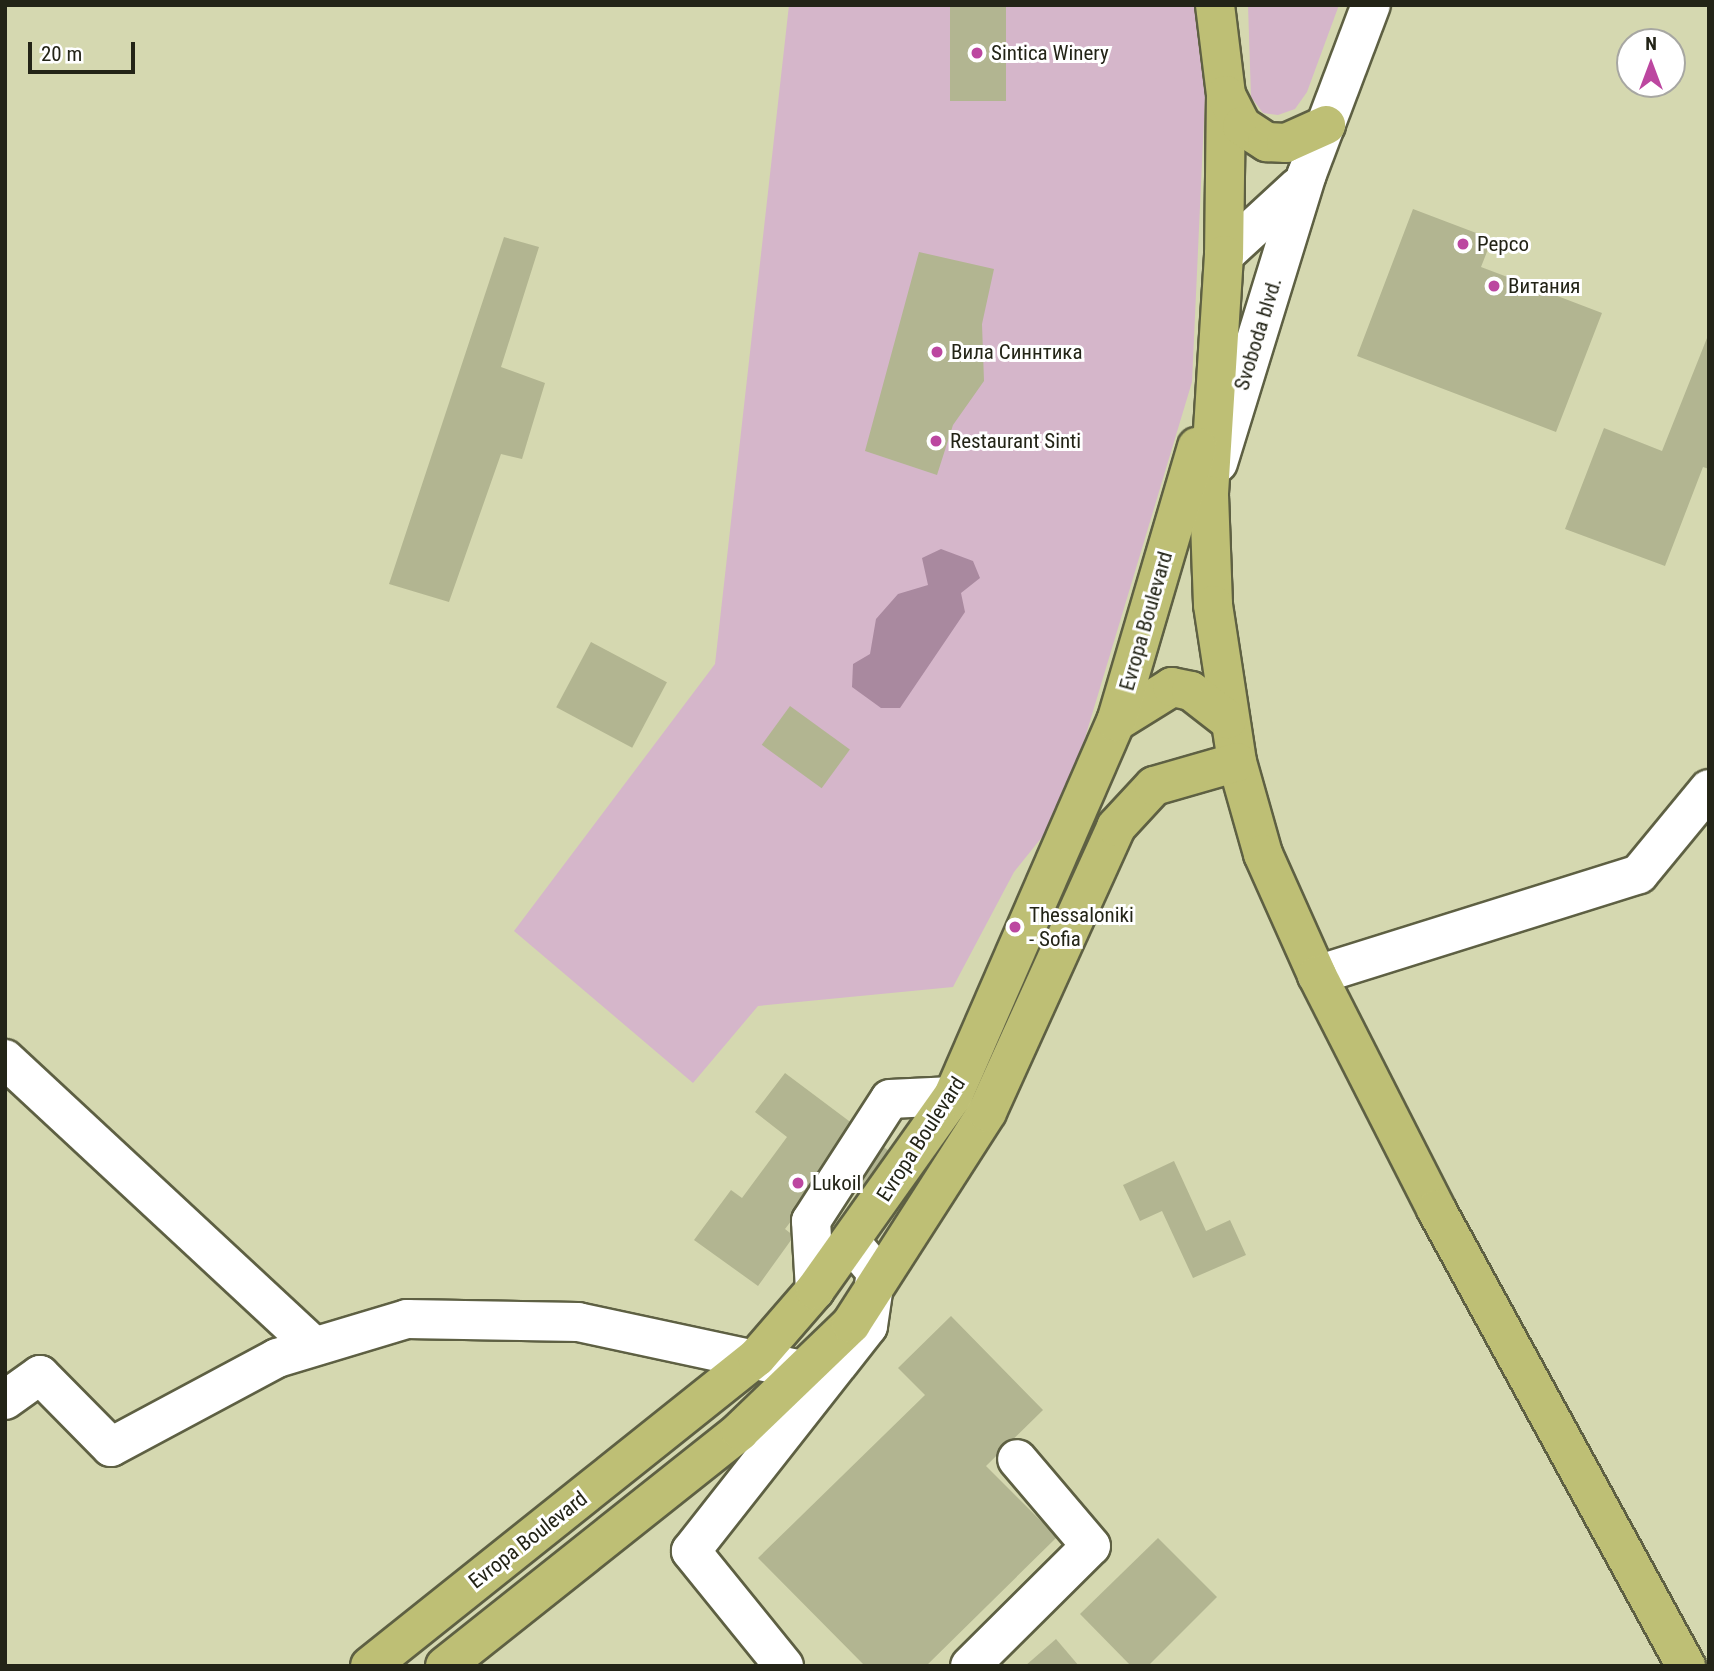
<!DOCTYPE html>
<meta charset="utf-8">
<style>
body{margin:0}
#map{position:relative;width:1714px;height:1671px;overflow:hidden;background:#dfe1c1;font-family:"Roboto Condensed",sans-serif}
div>[style]{position:absolute}
.built>*{inset:0;background:#d5d8b0}
.green>*{inset:0;background:#d5b6ca}
.water>*{inset:0;background:#a9899f}
.building>*{inset:0;background:#b2b591;transform-origin:0 0}
.roads{filter:drop-shadow(2px 0 #5e6043) drop-shadow(-2px 0 #5e6043) drop-shadow(0 2px #5e6043) drop-shadow(0 -2px #5e6043)}
.minor>*{height:38px;margin:-19px;padding:0 19px;transform-origin:19px;border-radius:19px;background:#fff}
.major>*{height:38px;margin:-19px;padding:0 19px;transform-origin:19px;border-radius:19px;background:#bebf75}
.dots>*{width:19px;height:19px;translate:-50% -50%;box-sizing:border-box;border:4px solid #fff;border-radius:50%}
span{translate:-50% -50%;white-space:nowrap;text-align:center;line-height:1.15;-webkit-text-stroke:6px #fff;paint-order:stroke}
.poi-label{font-size:21px;color:#232417}
.left{translate:0 -50%;text-align:left}
.street-label{font-size:21px;color:#232417}
.frame{position:absolute;inset:0;border:7px solid #232417;pointer-events:none}
.north{position:absolute;left:1616px;top:28px;width:70px;height:70px;box-sizing:border-box;background:#fff;border:2px solid #a7a7a2;border-radius:50%;rotate:0deg;font-size:19px;font-weight:700;line-height:28px;text-align:center;color:#232417}
.north::after{content:'';display:block;margin:auto;width:24px;height:32px;background:#bc47a0;clip-path:polygon(50% 0,100% 100%,50% 72%,0 100%)}
.scale{position:absolute;left:28px;top:42px;width:107px;height:32px;box-sizing:border-box;border:4px solid #232417;border-top:0;padding-left:9px;font-size:21px;line-height:24px;white-space:nowrap;color:#232417;-webkit-text-stroke:5px #fff;paint-order:stroke}
</style>
<div id="map">
<div class="built">
<div style="clip-path:polygon(evenodd,5px 5px,1709px 5px,1709px 1666px,5px 1666px,5px 5px,1630px 42px,1672px 42px,1672px 84px,1630px 84px,1630px 42px)"></div>
</div>
<div class="green">
<div style="clip-path:polygon(789px 5px,1194px 5px,1205px 97px,1192px 382px,1063px 811px,1014px 872px,953px 987px,758px 1006px,693px 1083px,514px 931px,715px 664px)"></div>
<div style="clip-path:polygon(1248px 5px,1339px 5px,1307px 92px,1295px 109px,1278px 115px,1263px 113px,1251px 97px)"></div>
</div>
<div class="water">
<div style="clip-path:polygon(941px 549px,973px 561px,980px 578px,961px 593px,965px 612px,900px 708px,881px 708px,852px 687px,853px 664px,870px 654px,876px 619px,898px 594px,928px 585px,922px 558px)"></div>
</div>
<div class="building">
<div style="left:950px;top:5px;width:56px;height:96px"></div>
<div style="clip-path:polygon(1413px 209px,1492px 239px,1481px 267px,1602px 313px,1556px 432px,1357px 356px)"></div>
<div style="clip-path:polygon(504px 237px,539px 247px,501px 367px,545px 383px,522px 459px,501px 454px,449px 602px,389px 584px)"></div>
<div style="clip-path:polygon(919px 252px,994px 269px,982px 324px,984px 381px,953px 425px,937px 475px,865px 451px)"></div>
<div style="clip-path:polygon(1709px 333px,1709px 469px,1703px 467px,1665px 566px,1565px 529px,1604px 428px,1662px 451px)"></div>
<div style="left:591px;top:642px;width:86px;height:74px;rotate:28deg"></div>
<div style="left:790px;top:706px;width:74px;height:48px;rotate:36deg"></div>
<div style="clip-path:polygon(785px 1073px,889px 1151px,859px 1192px,830px 1170px,785px 1229px,794px 1236px,758px 1286px,694px 1240px,731px 1190px,742px 1198px,787px 1137px,755px 1112px)"></div>
<div style="clip-path:polygon(1174px 1161px,1206px 1231px,1230px 1220px,1246px 1255px,1193px 1278px,1162px 1211px,1140px 1221px,1123px 1185px)"></div>
<div style="clip-path:polygon(951px 1316px,1043px 1410px,986px 1466px,1057px 1537px,926px 1666px,865px 1666px,758px 1558px,925px 1395px,898px 1368px)"></div>
<div style="clip-path:polygon(1158px 1538px,1217px 1597px,1148px 1666px,1131px 1666px,1080px 1614px)"></div>
<div style="clip-path:polygon(1056px 1639px,1079px 1666px,1025px 1666px)"></div>
</div>
<div class="roads">
<div class="minor">
<div style="left:1224px;top:255px;width:100px;rotate:-42.6deg"></div>
<div style="left:1218px;top:463px;width:302px;rotate:-72.9deg"></div>
<div style="left:1307px;top:174px;width:181px;rotate:-69.3deg"></div>
<div style="left:1317px;top:975px;width:337px;rotate:-17.4deg"></div>
<div style="left:1639px;top:874px;width:110px;rotate:-50.5deg"></div>
<div style="left:5px;top:1059px;width:417px;rotate:42.9deg"></div>
<div style="left:815px;top:1290px;width:69px;rotate:-93.3deg"></div>
<div style="left:811px;top:1221px;width:145px;rotate:-57.1deg"></div>
<div style="left:890px;top:1099px;width:63px;rotate:-2.7deg"></div>
<div style="left:5px;top:1400px;width:43px;rotate:-35.5deg"></div>
<div style="left:40px;top:1375px;width:101px;rotate:45.4deg"></div>
<div style="left:111px;top:1447px;width:188px;rotate:-28.2deg"></div>
<div style="left:277px;top:1358px;width:136px;rotate:-16.7deg"></div>
<div style="left:407px;top:1319px;width:171px;rotate:1deg"></div>
<div style="left:578px;top:1322px;width:234px;rotate:12.1deg"></div>
<div style="left:784px;top:1666px;width:148px;rotate:-129deg"></div>
<div style="left:691px;top:1551px;width:286px;rotate:-51.8deg"></div>
<div style="left:868px;top:1326px;width:55px;rotate:-81.6deg"></div>
<div style="left:876px;top:1272px;width:39px;rotate:-130deg"></div>
<div style="left:970px;top:1666px;width:170px;rotate:-44.8deg"></div>
<div style="left:1091px;top:1546px;width:114px;rotate:-130.4deg"></div>
</div>
<div class="major">
<div style="left:1215px;top:5px;width:91px;rotate:83deg"></div>
<div style="left:1226px;top:95px;width:160px;rotate:90.7deg"></div>
<div style="left:1224px;top:255px;width:240px;rotate:93.6deg"></div>
<div style="left:1209px;top:495px;width:110px;rotate:87.9deg"></div>
<div style="left:1213px;top:605px;width:159px;rotate:81.3deg"></div>
<div style="left:1237px;top:762px;width:96px;rotate:74.2deg"></div>
<div style="left:1263px;top:854px;width:133px;rotate:65.9deg"></div>
<div style="left:1317px;top:975px;width:263px;rotate:63deg"></div>
<div style="left:1436px;top:1209px;width:521px;rotate:61.32deg"></div>
<div style="left:1226px;top:95px;width:35px;rotate:63deg"></div>
<div style="left:1242px;top:126px;width:30px;rotate:33deg"></div>
<div style="left:1267px;top:142px;width:19px;rotate:3deg"></div>
<div style="left:1286px;top:143px;width:44px;rotate:-24.2deg"></div>
<div style="left:1116px;top:722px;width:66px;rotate:-32deg"></div>
<div style="left:1172px;top:687px;width:19px;rotate:12deg"></div>
<div style="left:1191px;top:691px;width:46px;rotate:37.9deg"></div>
<div style="left:370px;top:1666px;width:495px;rotate:-38.6deg"></div>
<div style="left:757px;top:1357px;width:89px;rotate:-49.1deg"></div>
<div style="left:815px;top:1290px;width:238px;rotate:-54.6deg"></div>
<div style="left:953px;top:1096px;width:408px;rotate:-66.5deg"></div>
<div style="left:1116px;top:722px;width:287px;rotate:-73.6deg"></div>
<div style="left:445px;top:1666px;width:377px;rotate:-38.5deg"></div>
<div style="left:740px;top:1431px;width:154px;rotate:-43.9deg"></div>
<div style="left:851px;top:1324px;width:252px;rotate:-57.3deg"></div>
<div style="left:987px;top:1112px;width:313px;rotate:-65.6deg"></div>
<div style="left:1116px;top:827px;width:56px;rotate:-47.2deg"></div>
<div style="left:1154px;top:786px;width:86px;rotate:-16.1deg"></div>
</div>
</div>
<div class="dots">
<div style="left:977px;top:53px;background:#bc47a0"></div>
<div style="left:1463px;top:244px;background:#bc47a0"></div>
<div style="left:1494px;top:286px;background:#bc47a0"></div>
<div style="left:937px;top:352px;background:#bc47a0"></div>
<div style="left:936px;top:441px;background:#bc47a0"></div>
<div style="left:1015px;top:927px;background:#bc47a0"></div>
<div style="left:798px;top:1183px;background:#bc47a0"></div>
</div>
<div class="poi-label">
<span class="left" style="left:991px;top:53px">Sintica Winery</span>
<span class="left" style="left:1477px;top:244px">Pepco</span>
<span class="left" style="left:1508px;top:286px">Витания</span>
<span class="left" style="left:951px;top:352px">Вила Синнтика</span>
<span class="left" style="left:950px;top:441px">Restaurant Sinti</span>
<span class="left" style="left:1029px;top:927px">Thessaloniki<br>- Sofia</span>
<span class="left" style="left:812px;top:1183px">Lukoil</span>
</div>
<div class="street-label">
<span style="left:1258px;top:334px;rotate:-73deg">Svoboda blvd.</span>
<span style="left:1146px;top:621px;rotate:-74deg">Evropa Boulevard</span>
<span style="left:921px;top:1139px;rotate:-57deg">Evropa Boulevard</span>
<span style="left:528px;top:1540px;rotate:-38deg">Evropa Boulevard</span>
</div>
<div class="frame"></div>
<div class="north">N</div>
<div class="scale">20 m</div>
</div>
